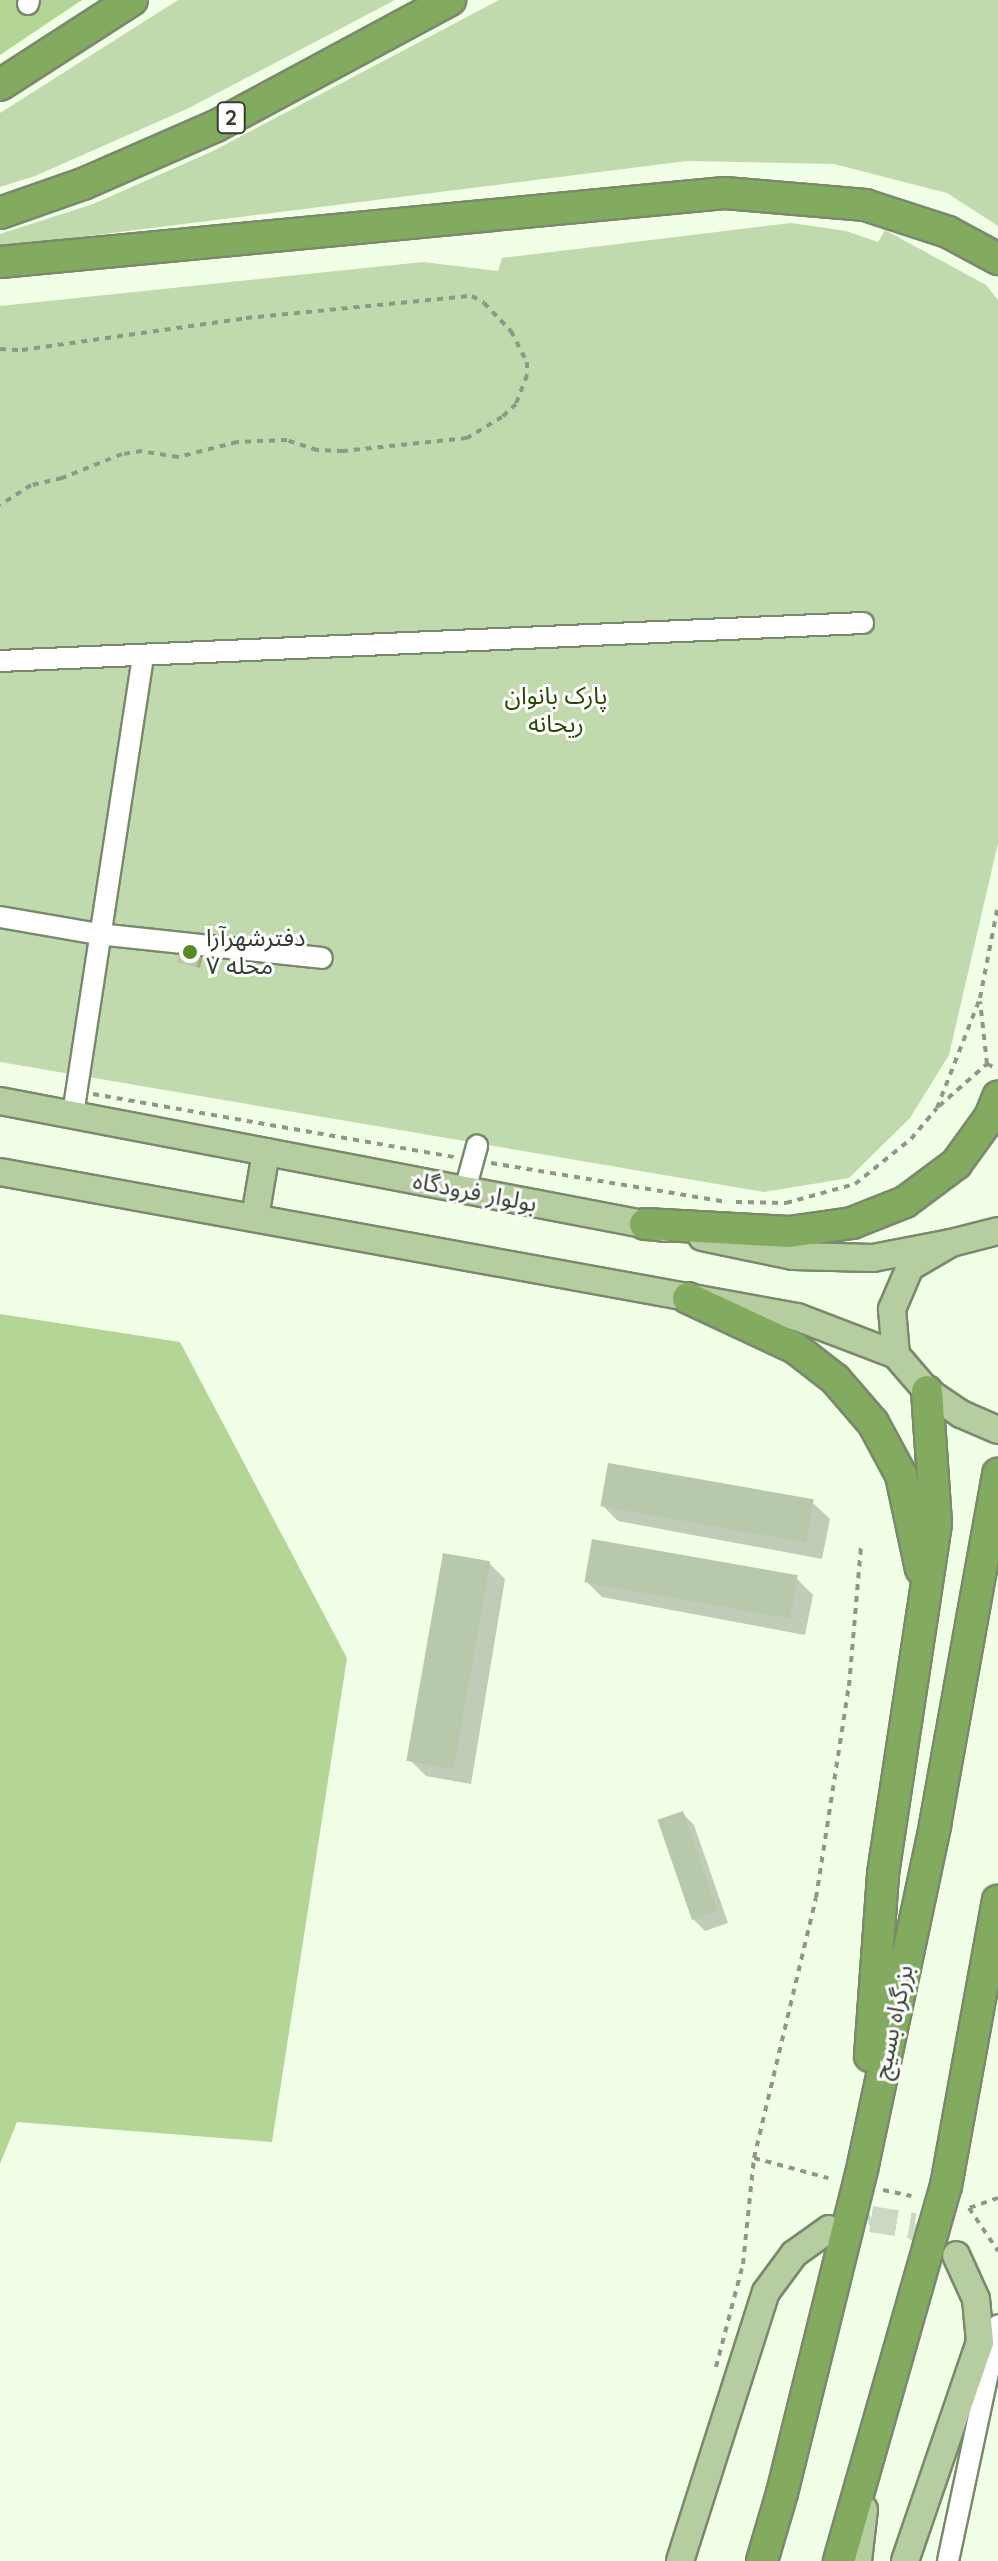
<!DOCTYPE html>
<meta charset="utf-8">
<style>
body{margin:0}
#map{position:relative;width:998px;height:2561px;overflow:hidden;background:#f0ffe6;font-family:Quicksand,"Noto Sans Arabic",sans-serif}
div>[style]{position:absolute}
.green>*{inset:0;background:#c0daad}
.forest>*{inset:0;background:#b3d696}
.shadow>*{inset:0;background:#0003}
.building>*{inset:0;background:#b8c9ab;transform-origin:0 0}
.major-tunnel>*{height:26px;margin-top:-13px;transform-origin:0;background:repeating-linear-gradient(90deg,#cbd8c2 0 26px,transparent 0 39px)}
.path>*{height:4px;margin-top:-2px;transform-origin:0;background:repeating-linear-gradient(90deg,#8d9886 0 6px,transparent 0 12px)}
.roads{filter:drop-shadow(2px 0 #7a896d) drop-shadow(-2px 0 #7a896d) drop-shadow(0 2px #7a896d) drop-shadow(0 -2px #7a896d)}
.minor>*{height:20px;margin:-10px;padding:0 10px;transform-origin:10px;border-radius:10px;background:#fff}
.major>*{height:26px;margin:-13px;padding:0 13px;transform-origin:13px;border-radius:13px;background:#b5cd9f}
.highway>*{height:30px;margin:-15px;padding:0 15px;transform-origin:15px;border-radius:15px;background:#83ab5f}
.dots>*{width:22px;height:22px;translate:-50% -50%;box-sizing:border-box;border:4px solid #fff;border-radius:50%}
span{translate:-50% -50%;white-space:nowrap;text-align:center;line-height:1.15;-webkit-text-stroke:6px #fff;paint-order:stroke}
.shield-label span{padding:2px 6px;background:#fff;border:2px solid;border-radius:6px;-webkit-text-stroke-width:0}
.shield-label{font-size:22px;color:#353c30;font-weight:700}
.park-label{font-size:24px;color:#294701}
.poi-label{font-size:24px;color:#353c30}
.left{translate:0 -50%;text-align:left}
.street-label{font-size:24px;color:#353c30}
</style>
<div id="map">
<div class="green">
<div style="clip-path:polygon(178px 0,395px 0,189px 108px,35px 176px,0 187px,0 113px)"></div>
<div style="clip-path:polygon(499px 0,998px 0,998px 226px,947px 193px,834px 164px,687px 161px,0 247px,0 234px,93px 204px,213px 151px)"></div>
<div style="clip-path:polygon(791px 223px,846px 231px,878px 242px,885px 230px,986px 285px,998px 300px,998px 843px,949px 1055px,910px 1118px,849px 1178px,764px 1192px,0 1062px,0 306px,423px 262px,498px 271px,502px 258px)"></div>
</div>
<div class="forest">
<div style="clip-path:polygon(0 0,82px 0,0 55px)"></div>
<div style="clip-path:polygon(0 1314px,180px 1342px,347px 1658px,272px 2142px,17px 2122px,0 2164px)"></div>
</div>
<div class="shadow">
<div style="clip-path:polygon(204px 951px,200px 968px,179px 962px)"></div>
<div style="clip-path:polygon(813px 1503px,830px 1519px,822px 1559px,618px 1521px,602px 1505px)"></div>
<div style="clip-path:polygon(489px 1563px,505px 1579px,471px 1784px,426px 1776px,410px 1760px)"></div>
<div style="clip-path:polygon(797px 1579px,813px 1595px,805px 1635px,602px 1597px,586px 1581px)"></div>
<div style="clip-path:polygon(682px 1813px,694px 1825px,728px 1923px,705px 1931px,693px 1919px)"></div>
</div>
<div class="building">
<div style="clip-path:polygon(180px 944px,202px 946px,197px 966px,177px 963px)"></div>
<div style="left:608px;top:1463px;width:209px;height:44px;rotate:10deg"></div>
<div style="left:592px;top:1539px;width:209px;height:44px;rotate:10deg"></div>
<div style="left:443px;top:1553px;width:48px;height:211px;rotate:10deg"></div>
<div style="left:683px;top:1811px;width:106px;height:27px;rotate:71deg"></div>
</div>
<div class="major-tunnel">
<div style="left:830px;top:2229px;width:42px;rotate:-13.7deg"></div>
<div style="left:871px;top:2219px;width:44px;rotate:9.2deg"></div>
<div style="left:914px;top:2226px;width:39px;rotate:36deg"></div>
</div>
<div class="path">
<div style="left:0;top:349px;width:22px;rotate:3deg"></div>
<div style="left:22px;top:350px;width:226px;rotate:-8.1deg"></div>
<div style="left:246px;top:318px;width:227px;rotate:-5.6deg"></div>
<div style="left:472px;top:296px;width:14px;rotate:30deg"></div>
<div style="left:484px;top:303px;width:39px;rotate:46deg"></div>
<div style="left:511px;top:331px;width:35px;rotate:63deg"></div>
<div style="left:527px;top:362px;width:13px;rotate:90deg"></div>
<div style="left:527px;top:375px;width:31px;rotate:111deg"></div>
<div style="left:516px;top:404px;width:19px;rotate:137deg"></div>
<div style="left:502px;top:417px;width:41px;rotate:149deg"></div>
<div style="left:467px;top:438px;width:125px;rotate:174deg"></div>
<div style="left:343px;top:451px;width:26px;rotate:-178deg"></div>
<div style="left:317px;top:450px;width:32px;rotate:-162deg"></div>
<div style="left:287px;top:440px;width:50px;rotate:177.7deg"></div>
<div style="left:237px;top:442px;width:61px;rotate:165.7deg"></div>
<div style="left:178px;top:457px;width:36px;rotate:-171deg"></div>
<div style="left:142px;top:451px;width:20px;rotate:171deg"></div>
<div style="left:122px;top:454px;width:65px;rotate:158.2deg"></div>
<div style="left:62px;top:478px;width:32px;rotate:167deg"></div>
<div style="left:31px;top:485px;width:37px;rotate:147deg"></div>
<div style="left:987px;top:1064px;width:12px;rotate:24deg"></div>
<div style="left:93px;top:1094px;width:367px;rotate:9.9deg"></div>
<div style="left:939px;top:1106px;width:64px;rotate:-41.2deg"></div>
<div style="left:987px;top:1064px;width:63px;rotate:-96.3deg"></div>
<div style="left:491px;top:1163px;width:239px;rotate:9.4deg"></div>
<div style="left:736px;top:1202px;width:50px;rotate:1.1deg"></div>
<div style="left:786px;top:1203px;width:72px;rotate:-15.4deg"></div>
<div style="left:855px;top:1184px;width:72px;rotate:-38.8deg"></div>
<div style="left:911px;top:1139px;width:40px;rotate:-50deg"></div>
<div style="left:937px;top:1108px;width:118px;rotate:-68.6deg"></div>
<div style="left:980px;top:998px;width:95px;rotate:-79deg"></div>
<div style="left:754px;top:2158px;width:77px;rotate:15.1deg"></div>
<div style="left:883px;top:2190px;width:29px;rotate:12deg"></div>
<div style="left:998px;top:2198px;width:31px;rotate:161deg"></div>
<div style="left:969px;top:2208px;width:52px;rotate:56deg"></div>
<div style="left:716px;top:2367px;width:106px;rotate:-75.3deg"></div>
<div style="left:743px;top:2264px;width:107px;rotate:-84.1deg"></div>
<div style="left:754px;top:2158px;width:267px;rotate:-76.6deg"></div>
<div style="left:816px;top:1898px;width:215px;rotate:-81.2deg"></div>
<div style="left:849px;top:1686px;width:140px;rotate:-85.1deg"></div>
</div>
<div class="roads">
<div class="minor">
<div style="left:28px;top:4px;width:4px;rotate:-76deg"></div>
<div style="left:0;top:661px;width:864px;rotate:-2.52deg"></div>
<div style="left:0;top:917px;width:99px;rotate:9.8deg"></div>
<div style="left:98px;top:934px;width:225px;rotate:6.1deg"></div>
<div style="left:73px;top:1114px;width:464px;rotate:-81.3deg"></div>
<div style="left:465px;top:1190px;width:46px;rotate:-74.7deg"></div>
<div style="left:948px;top:2561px;width:241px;rotate:-78deg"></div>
</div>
<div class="major">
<div style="left:0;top:1101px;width:676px;rotate:10.83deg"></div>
<div style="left:0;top:1172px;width:810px;rotate:10.31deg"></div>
<div style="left:797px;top:1317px;width:106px;rotate:21deg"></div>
<div style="left:255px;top:1217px;width:66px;rotate:-80.4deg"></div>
<div style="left:998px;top:1231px;width:49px;rotate:165.7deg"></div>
<div style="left:951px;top:1243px;width:48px;rotate:149.7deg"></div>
<div style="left:910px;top:1267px;width:46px;rotate:113.2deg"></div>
<div style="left:892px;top:1309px;width:46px;rotate:85deg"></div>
<div style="left:896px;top:1355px;width:48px;rotate:49.3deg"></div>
<div style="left:927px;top:1391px;width:41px;rotate:34.1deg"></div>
<div style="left:961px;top:1414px;width:40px;rotate:23.4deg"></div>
<div style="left:702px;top:1237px;width:93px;rotate:11.8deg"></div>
<div style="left:793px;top:1256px;width:80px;rotate:1.4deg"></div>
<div style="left:873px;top:1258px;width:79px;rotate:-10.9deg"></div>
<div style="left:680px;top:2561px;width:282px;rotate:-72.3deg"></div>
<div style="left:766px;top:2292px;width:47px;rotate:-53.6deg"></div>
<div style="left:794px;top:2254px;width:43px;rotate:-35.5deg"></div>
<div style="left:858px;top:2561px;width:52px;rotate:-83.4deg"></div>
<div style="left:905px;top:2561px;width:231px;rotate:-71.1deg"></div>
<div style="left:980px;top:2342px;width:43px;rotate:-95.3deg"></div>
<div style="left:976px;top:2299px;width:48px;rotate:-114.4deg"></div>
</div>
<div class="highway">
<div style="left:0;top:85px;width:157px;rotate:-32.8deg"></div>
<div style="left:0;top:213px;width:88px;rotate:-19.3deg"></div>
<div style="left:83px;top:184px;width:145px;rotate:-23.6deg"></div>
<div style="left:216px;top:126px;width:266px;rotate:-28.3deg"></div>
<div style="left:0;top:262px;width:728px;rotate:-5.44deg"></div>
<div style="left:725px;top:193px;width:141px;rotate:4.9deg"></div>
<div style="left:865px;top:205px;width:87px;rotate:18deg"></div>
<div style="left:948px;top:232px;width:57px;rotate:28.4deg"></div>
<div style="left:645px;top:1224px;width:144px;rotate:3.2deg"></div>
<div style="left:789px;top:1232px;width:64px;rotate:-8.1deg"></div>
<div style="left:852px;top:1223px;width:57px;rotate:-21.6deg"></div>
<div style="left:905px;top:1202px;width:64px;rotate:-36.7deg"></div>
<div style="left:956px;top:1164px;width:58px;rotate:-54.1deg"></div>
<div style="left:990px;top:1117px;width:22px;rotate:-68deg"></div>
<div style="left:688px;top:1298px;width:118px;rotate:25deg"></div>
<div style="left:795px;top:1348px;width:51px;rotate:37.8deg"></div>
<div style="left:835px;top:1379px;width:58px;rotate:49.2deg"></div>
<div style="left:873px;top:1423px;width:59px;rotate:61.7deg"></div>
<div style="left:901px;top:1475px;width:96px;rotate:78deg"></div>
<div style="left:870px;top:2056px;width:182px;rotate:-85.9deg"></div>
<div style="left:883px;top:1874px;width:355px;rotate:-81.4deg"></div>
<div style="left:936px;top:1523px;width:132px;rotate:-93.9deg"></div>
<div style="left:762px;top:2561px;width:71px;rotate:-73.6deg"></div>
<div style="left:782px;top:2493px;width:338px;rotate:-76.1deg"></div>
<div style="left:863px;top:2165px;width:348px;rotate:-78deg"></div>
<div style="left:935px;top:1825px;width:357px;rotate:-79.8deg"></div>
<div style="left:839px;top:2561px;width:390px;rotate:-74.1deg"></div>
<div style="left:946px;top:2186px;width:290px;rotate:-79.7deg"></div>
</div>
</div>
<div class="dots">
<div style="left:190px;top:952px;background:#588a1f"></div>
</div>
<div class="shield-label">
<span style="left:231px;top:118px">2</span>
</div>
<div class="park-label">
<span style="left:556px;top:710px">پارک بانوان<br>ریحانه</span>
</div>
<div class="poi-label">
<span class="left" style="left:206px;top:952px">دفترشهرآرا<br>محله ۷</span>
</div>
<div class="street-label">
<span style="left:475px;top:1192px;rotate:11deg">بولوار فرودگاه</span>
<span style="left:893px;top:2022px;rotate:-78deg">بزرگراه بسیج</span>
</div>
</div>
